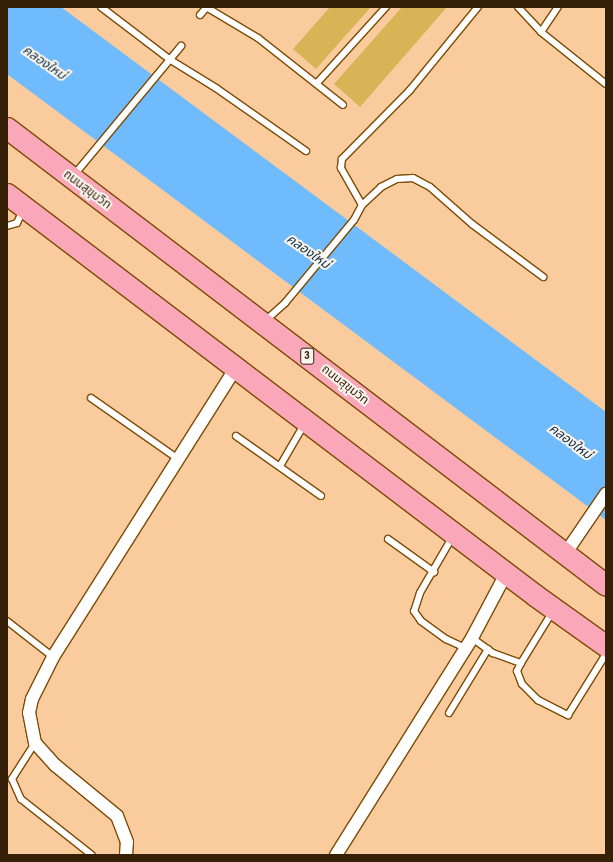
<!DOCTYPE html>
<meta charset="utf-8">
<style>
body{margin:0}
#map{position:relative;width:613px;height:862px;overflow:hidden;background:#facc9d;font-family:"Roboto Condensed","Noto Sans Thai",sans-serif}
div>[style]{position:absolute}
.water>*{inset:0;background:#70bbfc}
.building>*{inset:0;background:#dab357}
.roads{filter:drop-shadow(1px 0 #7d4b05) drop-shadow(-1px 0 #7d4b05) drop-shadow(0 1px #7d4b05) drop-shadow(0 -1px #7d4b05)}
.service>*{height:6px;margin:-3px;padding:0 3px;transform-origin:3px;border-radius:3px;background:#fff}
.minor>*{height:12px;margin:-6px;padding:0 6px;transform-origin:6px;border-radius:6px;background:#fff}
.trunk>*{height:21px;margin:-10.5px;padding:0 10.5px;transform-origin:10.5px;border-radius:10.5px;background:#fba7ba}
span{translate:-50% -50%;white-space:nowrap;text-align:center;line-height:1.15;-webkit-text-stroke:4px #fbf5ef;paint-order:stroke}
.shield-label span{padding:1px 3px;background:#fbf5ef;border:1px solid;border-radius:3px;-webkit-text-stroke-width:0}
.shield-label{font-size:11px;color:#351f06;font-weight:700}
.street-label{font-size:12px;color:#351f06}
.water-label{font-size:13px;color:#0e2e47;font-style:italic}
.frame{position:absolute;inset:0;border:8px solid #351f06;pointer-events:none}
</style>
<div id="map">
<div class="water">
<div style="clip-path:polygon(7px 7px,61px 7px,606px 412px,606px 520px,7px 74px)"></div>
</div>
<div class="building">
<div style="clip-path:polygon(330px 7px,371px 7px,316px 69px,293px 49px)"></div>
<div style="clip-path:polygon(402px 7px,447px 7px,360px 107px,334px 84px)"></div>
</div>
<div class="roads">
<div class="service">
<div style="left:101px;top:7px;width:86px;rotate:37.4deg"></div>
<div style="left:169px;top:59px;width:55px;rotate:31.7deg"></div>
<div style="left:216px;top:88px;width:110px;rotate:35deg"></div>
<div style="left:206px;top:7px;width:61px;rotate:30.8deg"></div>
<div style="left:258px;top:38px;width:108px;rotate:38.2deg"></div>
<div style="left:518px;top:7px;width:34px;rotate:47deg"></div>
<div style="left:541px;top:32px;width:30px;rotate:-56deg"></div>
<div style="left:200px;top:15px;width:11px;rotate:-49deg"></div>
<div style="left:541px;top:32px;width:83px;rotate:38.7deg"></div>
<div style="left:317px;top:83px;width:103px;rotate:-47.8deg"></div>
<div style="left:74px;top:175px;width:168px;rotate:-50.3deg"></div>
<div style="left:362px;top:205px;width:26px;rotate:-43deg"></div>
<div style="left:381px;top:187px;width:18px;rotate:-27deg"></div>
<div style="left:397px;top:179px;width:16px;rotate:-4deg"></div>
<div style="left:413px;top:178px;width:19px;rotate:28deg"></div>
<div style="left:430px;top:187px;width:56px;rotate:41.4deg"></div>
<div style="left:472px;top:224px;width:89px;rotate:36.7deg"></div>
<div style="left:7px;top:226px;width:10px;rotate:-17deg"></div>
<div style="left:17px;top:223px;width:14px;rotate:-65deg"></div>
<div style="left:265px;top:321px;width:27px;rotate:-42deg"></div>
<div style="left:285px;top:303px;width:108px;rotate:-50.3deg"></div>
<div style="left:354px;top:220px;width:17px;rotate:-62deg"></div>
<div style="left:362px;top:205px;width:43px;rotate:-119.6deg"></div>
<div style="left:341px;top:168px;width:9px;rotate:-84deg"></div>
<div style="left:342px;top:159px;width:97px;rotate:-45.4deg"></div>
<div style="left:410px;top:90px;width:107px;rotate:-50.7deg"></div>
<div style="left:91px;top:398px;width:106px;rotate:35deg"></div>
<div style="left:236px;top:436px;width:104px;rotate:35.2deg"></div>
<div style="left:280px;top:466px;width:50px;rotate:-59.8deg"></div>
<div style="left:453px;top:536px;width:66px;rotate:120.1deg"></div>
<div style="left:420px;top:593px;width:19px;rotate:108deg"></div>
<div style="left:414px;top:611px;width:12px;rotate:55deg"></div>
<div style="left:421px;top:621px;width:31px;rotate:36deg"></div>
<div style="left:446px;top:639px;width:21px;rotate:25deg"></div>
<div style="left:388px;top:539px;width:57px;rotate:35.7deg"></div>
<div style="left:7px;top:621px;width:58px;rotate:38deg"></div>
<div style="left:472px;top:638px;width:26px;rotate:36deg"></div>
<div style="left:493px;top:653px;width:30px;rotate:20deg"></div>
<div style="left:521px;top:663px;width:61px;rotate:-58.4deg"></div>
<div style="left:521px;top:663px;width:9px;rotate:117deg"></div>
<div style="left:517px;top:671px;width:14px;rotate:69deg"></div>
<div style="left:522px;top:684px;width:23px;rotate:45deg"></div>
<div style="left:538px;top:700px;width:34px;rotate:27deg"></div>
<div style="left:568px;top:715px;width:72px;rotate:-58.1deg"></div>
<div style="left:449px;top:713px;width:75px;rotate:-58.6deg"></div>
<div style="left:35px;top:743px;width:43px;rotate:122.6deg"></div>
<div style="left:12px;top:779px;width:22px;rotate:66deg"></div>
<div style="left:21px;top:799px;width:90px;rotate:38.3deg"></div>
</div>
<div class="minor">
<div style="left:565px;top:554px;width:73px;rotate:-55.7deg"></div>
<div style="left:126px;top:855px;width:13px;rotate:-86deg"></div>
<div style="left:127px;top:842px;width:28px;rotate:-111deg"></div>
<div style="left:117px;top:816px;width:80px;rotate:-140.6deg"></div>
<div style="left:55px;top:765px;width:30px;rotate:-132deg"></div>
<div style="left:35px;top:743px;width:31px;rotate:-101deg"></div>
<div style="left:29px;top:713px;width:14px;rotate:-78deg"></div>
<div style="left:32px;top:699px;width:47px;rotate:-63.4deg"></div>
<div style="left:53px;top:657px;width:343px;rotate:-57.7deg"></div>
<div style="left:336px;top:855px;width:256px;rotate:-57.9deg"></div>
<div style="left:472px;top:638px;width:75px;rotate:-62.1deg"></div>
</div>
<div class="trunk">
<div style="left:7px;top:128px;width:753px;rotate:37.34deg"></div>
<div style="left:7px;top:194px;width:664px;rotate:37.23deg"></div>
<div style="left:536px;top:596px;width:86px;rotate:35.5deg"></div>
</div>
</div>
<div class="shield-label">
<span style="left:307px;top:356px">3</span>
</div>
<div class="street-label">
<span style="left:87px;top:190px;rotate:37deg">ถนนสุขุมวิท</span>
<span style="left:345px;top:385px;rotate:38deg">ถนนสุขุมวิท</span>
</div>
<div class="water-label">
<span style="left:44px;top:63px;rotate:35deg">คลองใหม่</span>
<span style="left:308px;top:252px;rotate:35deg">คลองใหม่</span>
<span style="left:570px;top:442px;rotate:37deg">คลองใหม่</span>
</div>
<div class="frame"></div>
</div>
